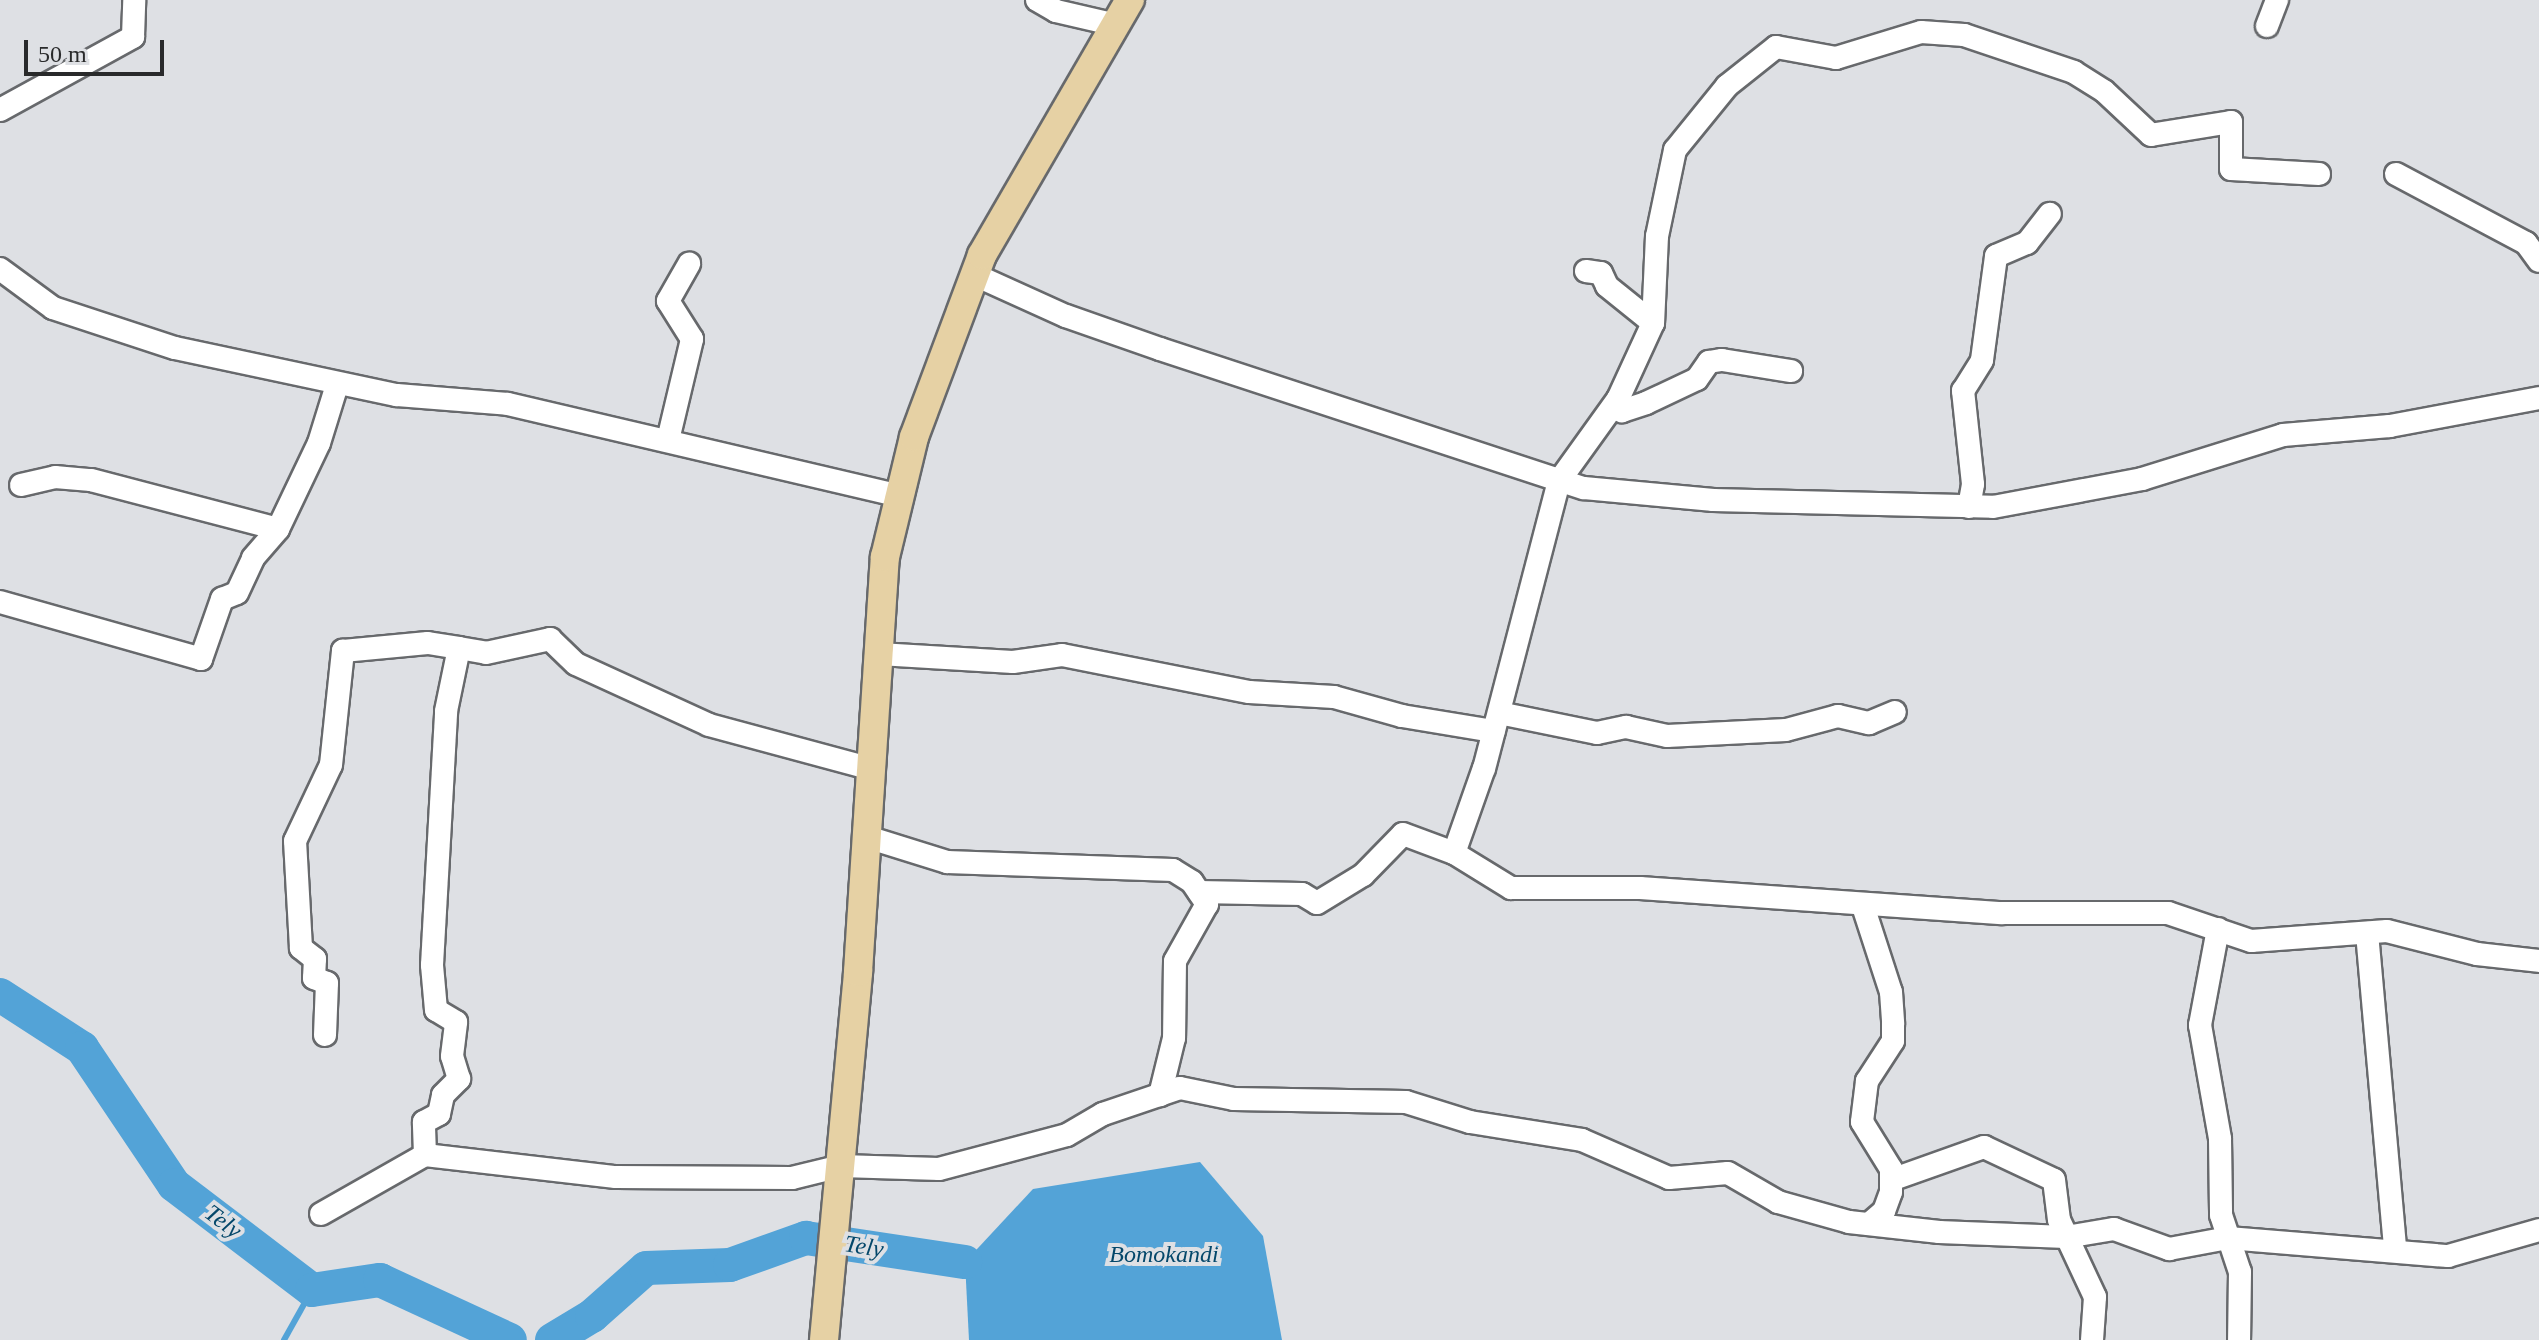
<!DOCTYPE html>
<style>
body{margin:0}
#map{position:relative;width:2539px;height:1340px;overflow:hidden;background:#dee0e4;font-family:"Times New Roman",serif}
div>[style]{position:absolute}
.water>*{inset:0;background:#53a3d7}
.stream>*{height:6px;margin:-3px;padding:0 3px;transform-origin:3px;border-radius:3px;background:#53a3d7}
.river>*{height:34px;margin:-17px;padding:0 17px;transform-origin:17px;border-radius:17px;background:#53a3d7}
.roads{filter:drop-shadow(2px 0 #67696c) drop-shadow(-2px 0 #67696c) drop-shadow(0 2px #67696c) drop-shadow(0 -2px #67696c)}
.minor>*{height:22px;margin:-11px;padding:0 11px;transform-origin:11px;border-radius:11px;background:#fff}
.major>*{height:28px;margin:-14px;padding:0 14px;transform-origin:14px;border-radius:14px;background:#e6d1a4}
span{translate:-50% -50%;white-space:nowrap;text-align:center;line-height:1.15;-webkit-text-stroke:8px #dee0e4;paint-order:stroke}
.water-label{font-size:24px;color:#04476a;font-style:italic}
.scale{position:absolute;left:24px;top:40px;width:140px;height:36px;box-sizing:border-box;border:4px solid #292a2b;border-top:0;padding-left:10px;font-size:24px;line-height:28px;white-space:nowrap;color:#292a2b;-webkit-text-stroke:6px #dee0e4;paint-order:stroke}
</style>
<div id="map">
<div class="water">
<div style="clip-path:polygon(1200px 1162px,1263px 1236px,1282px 1340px,969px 1340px,965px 1262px,1033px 1189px)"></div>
</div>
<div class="stream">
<div style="left:284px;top:1340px;width:57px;rotate:-60.8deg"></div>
</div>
<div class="river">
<div style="left:0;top:995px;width:98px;rotate:32.9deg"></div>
<div style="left:82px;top:1048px;width:165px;rotate:56.1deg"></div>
<div style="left:174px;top:1185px;width:173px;rotate:37.3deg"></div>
<div style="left:312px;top:1290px;width:69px;rotate:-8.4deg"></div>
<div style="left:380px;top:1280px;width:143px;rotate:24.8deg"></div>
<div style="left:552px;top:1340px;width:47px;rotate:-31deg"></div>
<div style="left:592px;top:1316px;width:72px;rotate:-41.6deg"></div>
<div style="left:646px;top:1268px;width:84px;rotate:-2deg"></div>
<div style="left:730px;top:1265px;width:81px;rotate:-19.6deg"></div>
<div style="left:806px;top:1238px;width:161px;rotate:8.6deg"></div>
</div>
<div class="roads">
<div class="minor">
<div style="left:1037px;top:0;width:22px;rotate:30deg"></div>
<div style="left:1056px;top:11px;width:62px;rotate:13.1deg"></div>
<div style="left:2267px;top:26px;width:28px;rotate:-69deg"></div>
<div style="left:0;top:110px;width:152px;rotate:-28.8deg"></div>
<div style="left:133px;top:37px;width:37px;rotate:-88deg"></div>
<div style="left:2319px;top:174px;width:88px;rotate:-176.7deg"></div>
<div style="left:2231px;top:169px;width:47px;rotate:-90deg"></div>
<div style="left:2231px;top:122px;width:81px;rotate:170.8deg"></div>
<div style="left:2151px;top:135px;width:64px;rotate:-136.9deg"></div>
<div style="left:2104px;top:91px;width:36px;rotate:-148deg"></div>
<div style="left:2074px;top:72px;width:116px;rotate:-161.4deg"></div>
<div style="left:1964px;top:35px;width:43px;rotate:-176deg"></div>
<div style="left:1921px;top:32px;width:89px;rotate:163deg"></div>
<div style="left:1836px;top:58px;width:61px;rotate:-169.6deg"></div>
<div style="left:1776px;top:47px;width:63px;rotate:141.5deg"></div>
<div style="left:1727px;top:86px;width:82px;rotate:129.1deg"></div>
<div style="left:1675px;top:150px;width:88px;rotate:101.8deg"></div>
<div style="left:1657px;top:236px;width:87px;rotate:92.6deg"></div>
<div style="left:1653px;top:323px;width:84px;rotate:114.7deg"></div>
<div style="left:1618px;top:399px;width:101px;rotate:125.7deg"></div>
<div style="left:1559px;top:481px;width:297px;rotate:104.6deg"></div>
<div style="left:1484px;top:768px;width:90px;rotate:109.4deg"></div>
<div style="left:1454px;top:853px;width:67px;rotate:31.6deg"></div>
<div style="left:1511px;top:888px;width:129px"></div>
<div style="left:1640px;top:888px;width:363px;rotate:4deg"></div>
<div style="left:2002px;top:913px;width:166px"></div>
<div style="left:2168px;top:913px;width:88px;rotate:18.6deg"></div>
<div style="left:2251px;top:941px;width:136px;rotate:-4.2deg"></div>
<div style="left:2387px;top:931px;width:93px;rotate:14.3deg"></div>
<div style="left:2477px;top:954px;width:62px;rotate:6.4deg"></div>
<div style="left:2396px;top:174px;width:147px;rotate:28deg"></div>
<div style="left:2526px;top:243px;width:22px;rotate:54deg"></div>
<div style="left:0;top:269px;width:66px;rotate:36.3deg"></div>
<div style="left:53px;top:308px;width:128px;rotate:18.2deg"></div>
<div style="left:175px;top:348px;width:227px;rotate:12deg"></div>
<div style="left:397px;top:395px;width:111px;rotate:4.6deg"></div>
<div style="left:508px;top:404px;width:403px;rotate:13.2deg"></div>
<div style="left:1586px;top:271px;width:15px;rotate:8deg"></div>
<div style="left:1601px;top:273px;width:14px;rotate:65deg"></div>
<div style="left:1607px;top:286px;width:59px;rotate:38.8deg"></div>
<div style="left:975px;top:275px;width:100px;rotate:24.3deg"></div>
<div style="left:1066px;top:316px;width:100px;rotate:19.3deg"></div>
<div style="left:1160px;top:349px;width:446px;rotate:18.2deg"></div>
<div style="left:1584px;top:488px;width:130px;rotate:5.3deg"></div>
<div style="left:1713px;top:500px;width:280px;rotate:1.4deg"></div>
<div style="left:1993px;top:507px;width:152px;rotate:-10.6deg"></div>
<div style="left:2142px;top:479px;width:148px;rotate:-17.3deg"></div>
<div style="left:2283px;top:435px;width:107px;rotate:-4.8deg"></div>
<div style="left:2390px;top:426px;width:152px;rotate:-10.6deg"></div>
<div style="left:1618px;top:399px;width:13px;rotate:72deg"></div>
<div style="left:1622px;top:411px;width:25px;rotate:-18deg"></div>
<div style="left:1646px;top:403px;width:56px;rotate:-25.2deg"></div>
<div style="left:1697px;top:379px;width:21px;rotate:-55deg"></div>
<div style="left:1709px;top:362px;width:13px;rotate:-9deg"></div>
<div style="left:1722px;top:360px;width:70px;rotate:9.1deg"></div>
<div style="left:668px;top:440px;width:104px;rotate:-76.6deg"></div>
<div style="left:692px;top:339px;width:45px;rotate:-122.3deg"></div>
<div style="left:668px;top:301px;width:43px;rotate:-60.4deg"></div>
<div style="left:21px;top:485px;width:35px;rotate:-13deg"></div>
<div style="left:55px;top:477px;width:36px;rotate:5deg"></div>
<div style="left:91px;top:480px;width:193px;rotate:14.7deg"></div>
<div style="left:1969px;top:507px;width:23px;rotate:-80deg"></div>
<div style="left:1973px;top:484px;width:94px;rotate:-96.1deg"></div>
<div style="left:1963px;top:391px;width:36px;rotate:-58deg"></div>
<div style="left:1982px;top:360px;width:105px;rotate:-82.3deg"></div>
<div style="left:1996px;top:256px;width:34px;rotate:-23deg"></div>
<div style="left:2027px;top:243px;width:37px;rotate:-52deg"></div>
<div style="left:0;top:602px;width:209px;rotate:15.8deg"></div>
<div style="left:201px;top:659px;width:64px;rotate:-70.7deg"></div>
<div style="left:222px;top:599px;width:16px;rotate:-22deg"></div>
<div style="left:237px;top:593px;width:38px;rotate:-65deg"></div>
<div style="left:253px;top:558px;width:38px;rotate:-49deg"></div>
<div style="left:278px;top:529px;width:95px;rotate:-64.5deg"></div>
<div style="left:319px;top:443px;width:61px;rotate:-72.8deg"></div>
<div style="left:879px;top:654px;width:134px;rotate:3.4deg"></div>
<div style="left:1013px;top:662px;width:49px;rotate:-8.1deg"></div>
<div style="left:1062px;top:655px;width:191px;rotate:11.2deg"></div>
<div style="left:1249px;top:692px;width:85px;rotate:3.4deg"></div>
<div style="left:1334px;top:697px;width:71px;rotate:15.6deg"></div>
<div style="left:1402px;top:716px;width:93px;rotate:9.3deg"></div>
<div style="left:1499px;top:713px;width:100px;rotate:11.5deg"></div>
<div style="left:1597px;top:733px;width:30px;rotate:-12deg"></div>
<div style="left:1626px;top:727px;width:42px;rotate:12.4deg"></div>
<div style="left:1667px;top:736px;width:119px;rotate:-2.9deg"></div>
<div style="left:1786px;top:730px;width:54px;rotate:-15.1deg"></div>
<div style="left:1838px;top:716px;width:32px;rotate:13deg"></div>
<div style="left:1869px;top:723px;width:28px;rotate:-23deg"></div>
<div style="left:867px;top:837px;width:84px;rotate:17.4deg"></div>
<div style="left:947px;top:862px;width:226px;rotate:2deg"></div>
<div style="left:1173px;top:870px;width:22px;rotate:32deg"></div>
<div style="left:1192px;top:882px;width:27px;rotate:56deg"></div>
<div style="left:1207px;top:904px;width:65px;rotate:119.3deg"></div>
<div style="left:1175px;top:961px;width:77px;rotate:90.7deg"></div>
<div style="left:1174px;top:1038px;width:59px;rotate:103.8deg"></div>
<div style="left:1199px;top:892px;width:103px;rotate:1.1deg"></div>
<div style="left:1302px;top:894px;width:17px;rotate:31deg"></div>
<div style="left:1317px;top:903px;width:54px;rotate:-31.3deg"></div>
<div style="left:1363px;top:875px;width:57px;rotate:-45.7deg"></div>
<div style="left:1403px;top:834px;width:54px;rotate:20.4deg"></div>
<div style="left:1863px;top:906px;width:90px;rotate:72deg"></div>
<div style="left:1891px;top:992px;width:32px;rotate:86deg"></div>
<div style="left:1893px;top:1024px;width:17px;rotate:90deg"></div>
<div style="left:1893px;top:1041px;width:48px;rotate:123deg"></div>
<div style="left:1867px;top:1081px;width:41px;rotate:97deg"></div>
<div style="left:1862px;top:1122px;width:55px;rotate:58.3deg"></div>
<div style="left:1891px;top:1169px;width:23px;rotate:90deg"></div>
<div style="left:1891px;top:1192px;width:20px;rotate:110deg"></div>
<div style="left:1884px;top:1211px;width:20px;rotate:139deg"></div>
<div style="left:2218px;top:929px;width:98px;rotate:100.6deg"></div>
<div style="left:2200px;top:1025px;width:116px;rotate:80deg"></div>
<div style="left:2220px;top:1139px;width:76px;rotate:89.2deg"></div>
<div style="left:2221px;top:1215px;width:60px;rotate:71.6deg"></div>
<div style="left:2240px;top:1272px;width:68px;rotate:90.8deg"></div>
<div style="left:2367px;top:933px;width:317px;rotate:84.9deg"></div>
<div style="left:325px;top:1035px;width:52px;rotate:-87.8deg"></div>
<div style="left:327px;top:983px;width:14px;rotate:-159deg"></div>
<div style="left:314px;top:978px;width:19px;rotate:-87deg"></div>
<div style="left:315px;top:959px;width:18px;rotate:-142deg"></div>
<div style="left:301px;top:948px;width:107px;rotate:-93.2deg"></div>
<div style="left:295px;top:841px;width:84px;rotate:-64.7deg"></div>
<div style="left:331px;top:765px;width:115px;rotate:-84deg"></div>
<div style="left:343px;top:651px;width:85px;rotate:-5.4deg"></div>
<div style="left:428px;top:643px;width:31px;rotate:9deg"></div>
<div style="left:425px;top:1155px;width:33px;rotate:-92deg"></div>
<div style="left:424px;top:1122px;width:17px;rotate:-28deg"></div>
<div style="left:439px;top:1114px;width:19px;rotate:-78deg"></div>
<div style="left:443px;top:1095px;width:23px;rotate:-45deg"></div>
<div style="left:459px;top:1079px;width:24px;rotate:-107deg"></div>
<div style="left:452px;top:1056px;width:34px;rotate:-83deg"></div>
<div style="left:456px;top:1022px;width:23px;rotate:-149deg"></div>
<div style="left:436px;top:1010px;width:45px;rotate:-95.1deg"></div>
<div style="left:432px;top:965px;width:254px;rotate:-86.8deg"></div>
<div style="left:446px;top:711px;width:64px;rotate:-78.3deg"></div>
<div style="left:459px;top:648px;width:27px;rotate:10deg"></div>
<div style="left:486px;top:653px;width:66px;rotate:-12.3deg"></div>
<div style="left:550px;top:639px;width:36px;rotate:44deg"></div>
<div style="left:576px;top:664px;width:146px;rotate:24.6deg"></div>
<div style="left:709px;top:725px;width:169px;rotate:15.1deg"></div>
<div style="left:1891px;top:1180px;width:99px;rotate:-19.5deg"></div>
<div style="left:1984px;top:1147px;width:77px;rotate:25.2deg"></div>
<div style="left:2054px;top:1180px;width:40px;rotate:82.9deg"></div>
<div style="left:2059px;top:1220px;width:85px;rotate:64.9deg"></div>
<div style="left:2095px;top:1297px;width:43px;rotate:94deg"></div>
<div style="left:321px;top:1214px;width:120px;rotate:-29.6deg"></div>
<div style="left:425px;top:1155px;width:192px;rotate:6.6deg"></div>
<div style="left:616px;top:1177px;width:176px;rotate:0.3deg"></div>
<div style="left:792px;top:1178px;width:50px;rotate:-13.8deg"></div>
<div style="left:841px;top:1166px;width:98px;rotate:1.8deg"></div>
<div style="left:939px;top:1169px;width:132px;rotate:-14.9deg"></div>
<div style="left:1067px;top:1135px;width:42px;rotate:-30.3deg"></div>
<div style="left:1103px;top:1114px;width:81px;rotate:-18.7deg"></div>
<div style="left:1180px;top:1088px;width:55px;rotate:11.5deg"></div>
<div style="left:1234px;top:1099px;width:172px;rotate:1deg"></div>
<div style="left:1406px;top:1102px;width:67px;rotate:17.4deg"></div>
<div style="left:1470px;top:1122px;width:113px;rotate:9.1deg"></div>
<div style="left:1582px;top:1140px;width:95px;rotate:23.6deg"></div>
<div style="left:1669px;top:1178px;width:59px;rotate:-4.8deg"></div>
<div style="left:1728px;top:1173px;width:58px;rotate:30.1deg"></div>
<div style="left:1778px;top:1202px;width:74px;rotate:15.7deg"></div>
<div style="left:1849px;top:1222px;width:91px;rotate:6.3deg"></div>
<div style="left:1939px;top:1232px;width:127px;rotate:2.3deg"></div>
<div style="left:2066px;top:1237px;width:49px;rotate:-9.5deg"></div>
<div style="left:2114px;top:1229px;width:59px;rotate:20deg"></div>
<div style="left:2169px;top:1249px;width:60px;rotate:-10.6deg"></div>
<div style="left:2228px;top:1238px;width:221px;rotate:4.7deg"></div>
<div style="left:2448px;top:1256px;width:95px;rotate:-15.9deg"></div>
</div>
<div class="major">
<div style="left:824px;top:1340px;width:370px;rotate:-84.7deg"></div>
<div style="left:858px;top:972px;width:416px;rotate:-86.3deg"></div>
<div style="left:885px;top:557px;width:123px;rotate:-76.4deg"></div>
<div style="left:914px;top:437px;width:194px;rotate:-69.5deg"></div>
<div style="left:982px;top:255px;width:295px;rotate:-59.9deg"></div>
</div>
</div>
<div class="water-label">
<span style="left:223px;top:1222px;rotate:37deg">Tely</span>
<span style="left:864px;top:1247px;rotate:9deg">Tely</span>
<span style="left:1164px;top:1255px">Bomokandi</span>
</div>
<div class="scale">50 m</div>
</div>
